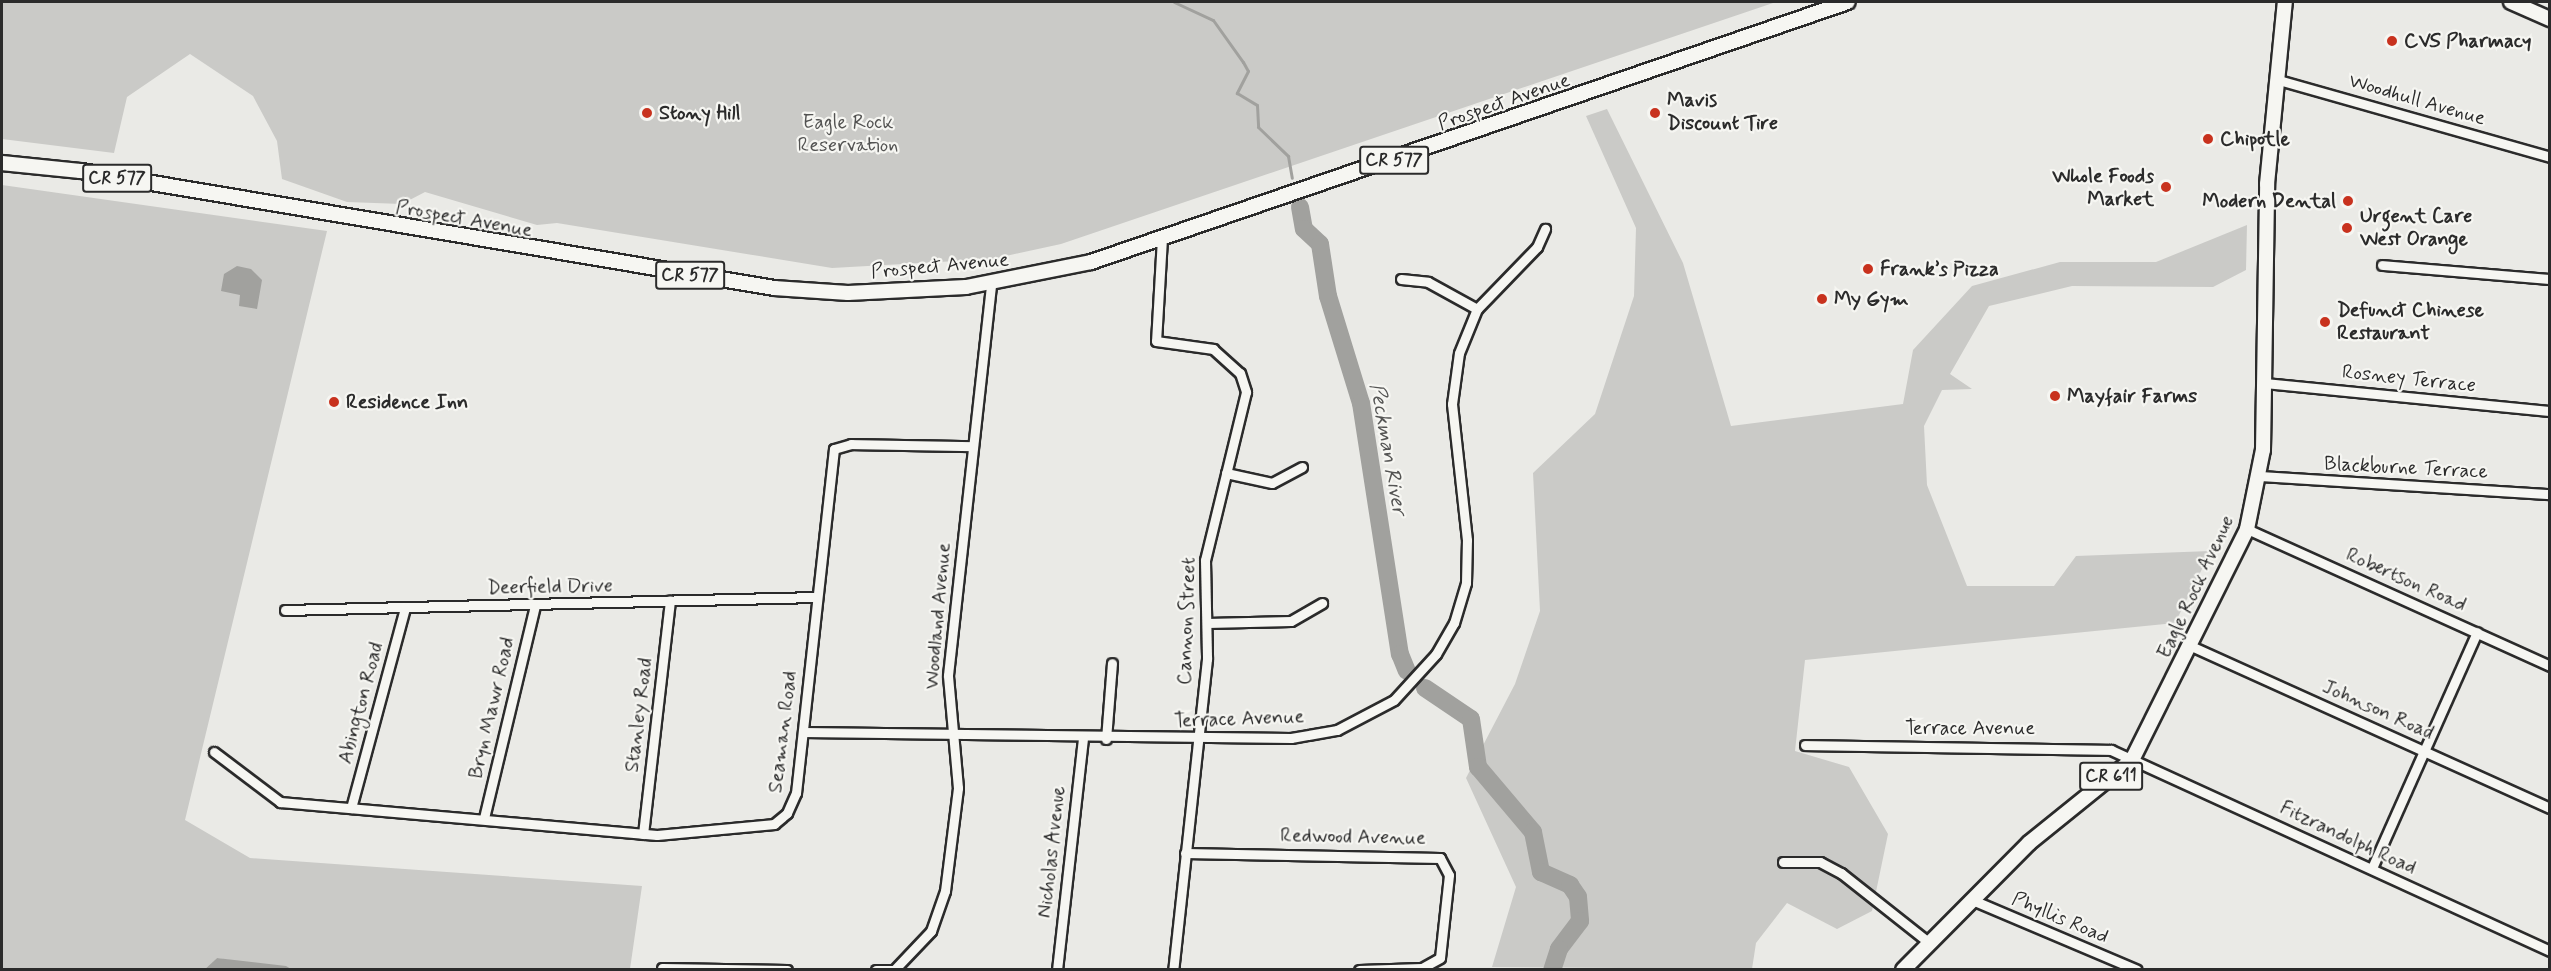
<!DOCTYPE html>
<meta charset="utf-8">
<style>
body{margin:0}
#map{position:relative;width:2551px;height:971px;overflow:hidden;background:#eaeae6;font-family:Mynerve,sans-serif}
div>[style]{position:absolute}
.green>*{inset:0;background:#cacac7}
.water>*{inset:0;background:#a1a19e}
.stream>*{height:3px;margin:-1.5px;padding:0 1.5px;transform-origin:1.5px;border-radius:1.5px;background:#a1a19e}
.river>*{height:18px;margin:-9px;padding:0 9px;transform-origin:9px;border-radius:9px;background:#a1a19e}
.roads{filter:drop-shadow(2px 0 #2b2b2b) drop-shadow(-2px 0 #2b2b2b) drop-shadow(0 2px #2b2b2b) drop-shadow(0 -2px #2b2b2b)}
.street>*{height:9px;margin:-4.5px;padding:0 4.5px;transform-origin:4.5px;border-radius:4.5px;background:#f6f6f2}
.primary>*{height:14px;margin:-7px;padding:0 7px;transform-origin:7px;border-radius:7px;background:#f6f6f2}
.dots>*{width:16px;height:16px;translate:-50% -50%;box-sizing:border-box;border:3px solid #f6f6f2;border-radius:50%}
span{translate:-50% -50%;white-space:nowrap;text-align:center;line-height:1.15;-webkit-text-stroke:4.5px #f6f6f2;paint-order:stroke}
.shield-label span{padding:2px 4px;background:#f6f6f2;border:2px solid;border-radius:4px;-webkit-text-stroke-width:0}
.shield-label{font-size:18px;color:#2b2b2b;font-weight:700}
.poi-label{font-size:20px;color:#2b2b2b;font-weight:700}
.left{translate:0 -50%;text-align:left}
.right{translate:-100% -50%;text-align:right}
.street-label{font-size:20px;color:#2b2b2b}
.park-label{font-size:20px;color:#535352}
.water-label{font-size:21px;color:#545453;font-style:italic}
.frame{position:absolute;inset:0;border:3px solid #2b2b2b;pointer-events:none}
</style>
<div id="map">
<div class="green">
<div style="clip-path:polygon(2px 2px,1776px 2px,1061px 244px,992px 259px,832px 268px,557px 223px,537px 225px,425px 192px,402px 204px,347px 202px,282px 179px,277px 141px,253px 96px,190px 54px,127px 97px,114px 153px,2px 139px)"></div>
<div style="clip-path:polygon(1607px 109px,1683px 263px,1731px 426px,1903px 404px,1913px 350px,1972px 286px,2060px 262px,2156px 262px,2247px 225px,2246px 270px,2213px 287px,2072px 286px,1989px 306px,1950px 374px,1972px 389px,1942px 390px,1924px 426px,1927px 485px,1967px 586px,2054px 586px,2076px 556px,2211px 551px,2175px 623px,1805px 660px,1795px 751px,1849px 767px,1888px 834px,1872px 911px,1837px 929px,1787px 903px,1756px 943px,1752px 969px,1492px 967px,1516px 887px,1466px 778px,1515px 684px,1540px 611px,1533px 473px,1595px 414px,1634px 296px,1636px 228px,1586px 116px)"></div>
<div style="clip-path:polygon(2px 185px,327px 231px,185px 820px,250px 858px,642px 886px,630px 969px,291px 970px,217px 958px,205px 969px,2px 969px)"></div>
</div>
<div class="water">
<div style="clip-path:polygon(237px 266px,251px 269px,262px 280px,257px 309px,239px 306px,240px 295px,221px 291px,224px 274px)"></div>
<div style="clip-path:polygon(217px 958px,286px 966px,291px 969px,205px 969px)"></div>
</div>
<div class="stream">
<div style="left:1174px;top:2px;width:43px;rotate:24.8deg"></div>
<div style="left:1213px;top:20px;width:52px;rotate:54.5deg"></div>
<div style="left:1243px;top:62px;width:10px;rotate:61deg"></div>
<div style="left:1248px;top:71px;width:25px;rotate:117deg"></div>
<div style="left:1237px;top:93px;width:23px;rotate:31deg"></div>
<div style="left:1257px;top:105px;width:22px;rotate:87deg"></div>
<div style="left:1258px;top:127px;width:42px;rotate:44deg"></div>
<div style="left:1288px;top:156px;width:22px;rotate:80deg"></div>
</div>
<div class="river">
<div style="left:1300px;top:207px;width:22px;rotate:80deg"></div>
<div style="left:1304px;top:229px;width:22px;rotate:43deg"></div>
<div style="left:1320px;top:244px;width:53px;rotate:81.3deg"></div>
<div style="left:1328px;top:296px;width:112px;rotate:72.9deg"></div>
<div style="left:1361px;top:403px;width:254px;rotate:81.2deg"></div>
<div style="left:1400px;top:654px;width:18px;rotate:68deg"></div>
<div style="left:1425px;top:688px;width:55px;rotate:34deg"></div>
<div style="left:1471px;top:719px;width:49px;rotate:81.7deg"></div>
<div style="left:1478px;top:767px;width:85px;rotate:49.8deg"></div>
<div style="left:1533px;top:832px;width:41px;rotate:78.7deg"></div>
<div style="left:1541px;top:872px;width:32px;rotate:24deg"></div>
<div style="left:1570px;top:885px;width:14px;rotate:56deg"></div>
<div style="left:1578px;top:897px;width:24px;rotate:85deg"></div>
<div style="left:1580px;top:921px;width:35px;rotate:127deg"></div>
<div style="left:1559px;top:949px;width:22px;rotate:108deg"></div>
</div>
<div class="roads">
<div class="street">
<div style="left:2275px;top:79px;width:286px;rotate:15.8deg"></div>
<div style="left:1162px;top:238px;width:103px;rotate:93.3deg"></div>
<div style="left:1156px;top:341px;width:58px;rotate:8deg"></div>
<div style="left:1213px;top:349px;width:36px;rotate:42deg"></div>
<div style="left:1240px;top:373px;width:20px;rotate:72deg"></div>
<div style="left:1246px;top:392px;width:173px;rotate:103.7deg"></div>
<div style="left:1205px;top:560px;width:99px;rotate:88.8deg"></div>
<div style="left:1207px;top:659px;width:313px;rotate:96.2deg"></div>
<div style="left:2382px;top:265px;width:169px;rotate:4.8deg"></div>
<div style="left:1401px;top:279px;width:27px;rotate:6deg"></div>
<div style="left:1428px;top:282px;width:56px;rotate:28.9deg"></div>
<div style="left:2264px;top:383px;width:287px;rotate:5.6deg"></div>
<div style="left:1226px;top:473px;width:47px;rotate:12.3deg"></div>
<div style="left:1272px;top:483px;width:34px;rotate:-28deg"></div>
<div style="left:2260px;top:476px;width:291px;rotate:3.6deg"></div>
<div style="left:2247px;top:529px;width:333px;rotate:24.3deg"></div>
<div style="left:285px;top:610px;width:531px;rotate:-1.4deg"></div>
<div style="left:1207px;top:623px;width:84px;rotate:-1.4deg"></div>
<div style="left:1291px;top:621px;width:36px;rotate:-30deg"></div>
<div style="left:2191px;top:646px;width:394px;rotate:24.3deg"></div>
<div style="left:803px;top:732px;width:488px;rotate:0.7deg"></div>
<div style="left:1291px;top:738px;width:47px;rotate:-9.9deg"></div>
<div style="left:1337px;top:730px;width:64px;rotate:-27.8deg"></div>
<div style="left:1394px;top:700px;width:62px;rotate:-47.6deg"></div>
<div style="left:1436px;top:654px;width:36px;rotate:-60deg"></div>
<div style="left:1454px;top:623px;width:42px;rotate:-73.3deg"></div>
<div style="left:1466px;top:583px;width:43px;rotate:-88.7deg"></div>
<div style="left:1467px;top:540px;width:137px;rotate:-96.3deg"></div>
<div style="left:1452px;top:404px;width:51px;rotate:-82.2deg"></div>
<div style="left:1459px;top:353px;width:48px;rotate:-67.8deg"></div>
<div style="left:1477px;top:309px;width:86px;rotate:-45.9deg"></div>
<div style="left:1537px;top:247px;width:20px;rotate:-66deg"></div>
<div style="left:1106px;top:739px;width:76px;rotate:-85.5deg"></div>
<div style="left:1805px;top:745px;width:306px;rotate:0.9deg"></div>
<div style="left:2111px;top:750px;width:483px;rotate:24.6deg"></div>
<div style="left:214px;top:752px;width:83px;rotate:37.1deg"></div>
<div style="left:280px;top:802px;width:378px;rotate:5deg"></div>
<div style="left:657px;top:835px;width:118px;rotate:-5.4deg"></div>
<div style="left:774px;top:824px;width:17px;rotate:-40deg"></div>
<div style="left:787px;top:813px;width:22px;rotate:-66deg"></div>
<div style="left:796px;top:793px;width:346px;rotate:-83.7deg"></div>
<div style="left:834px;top:449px;width:18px;rotate:-16deg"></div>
<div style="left:851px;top:444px;width:120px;rotate:1deg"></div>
<div style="left:351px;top:808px;width:207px;rotate:-74.9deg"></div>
<div style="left:484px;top:818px;width:219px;rotate:-76.5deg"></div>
<div style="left:643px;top:834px;width:235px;rotate:-83.4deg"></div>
<div style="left:1185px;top:853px;width:255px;rotate:1.1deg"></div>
<div style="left:1440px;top:858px;width:19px;rotate:62deg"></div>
<div style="left:1449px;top:875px;width:83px;rotate:96.2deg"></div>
<div style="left:1440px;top:958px;width:21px;rotate:151deg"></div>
<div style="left:1422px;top:968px;width:63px;rotate:178.2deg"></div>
<div style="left:1783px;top:862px;width:37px"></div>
<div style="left:1820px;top:862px;width:24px;rotate:28deg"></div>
<div style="left:1841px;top:873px;width:110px;rotate:38.3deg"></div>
<div style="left:2372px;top:868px;width:258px;rotate:-66deg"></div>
<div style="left:1970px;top:899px;width:181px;rotate:23deg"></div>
<div style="left:662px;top:968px;width:125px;rotate:0.9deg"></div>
<div style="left:876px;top:970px;width:21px"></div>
<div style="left:894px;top:970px;width:54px;rotate:-46.5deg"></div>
<div style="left:931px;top:931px;width:42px;rotate:-70.7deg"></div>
<div style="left:945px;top:891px;width:104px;rotate:-82.8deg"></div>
<div style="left:958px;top:788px;width:113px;rotate:-95.1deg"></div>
<div style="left:948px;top:675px;width:393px;rotate:-83.7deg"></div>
<div style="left:1057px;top:970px;width:233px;rotate:-83.6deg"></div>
</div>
<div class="primary">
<div style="left:2511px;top:2px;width:43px;rotate:23.6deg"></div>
<div style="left:2px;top:163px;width:79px;rotate:5.8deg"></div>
<div style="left:81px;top:171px;width:703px;rotate:9.58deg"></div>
<div style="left:774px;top:288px;width:74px;rotate:3.9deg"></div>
<div style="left:848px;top:293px;width:118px;rotate:-2.9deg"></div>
<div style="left:966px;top:287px;width:127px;rotate:-11.3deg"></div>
<div style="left:1091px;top:262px;width:800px;rotate:-18.96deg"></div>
<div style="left:1903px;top:970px;width:179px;rotate:-45.2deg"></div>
<div style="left:2029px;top:843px;width:132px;rotate:-38.9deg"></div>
<div style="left:2132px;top:760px;width:258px;rotate:-63.5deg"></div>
<div style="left:2247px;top:529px;width:81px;rotate:-78.6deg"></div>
<div style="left:2263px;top:450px;width:266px;rotate:-89.1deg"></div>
<div style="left:2267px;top:184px;width:183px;rotate:-84.4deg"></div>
</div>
</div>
<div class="dots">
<div style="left:2392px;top:41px;background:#c8321e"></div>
<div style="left:647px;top:113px;background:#c8321e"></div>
<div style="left:1655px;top:113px;background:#c8321e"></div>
<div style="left:2208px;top:139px;background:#c8321e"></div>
<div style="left:2166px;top:187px;background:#c8321e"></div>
<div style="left:2348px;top:201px;background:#c8321e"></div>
<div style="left:2347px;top:228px;background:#c8321e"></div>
<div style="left:1868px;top:269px;background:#c8321e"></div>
<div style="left:1822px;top:299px;background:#c8321e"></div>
<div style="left:2325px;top:322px;background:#c8321e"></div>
<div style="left:2055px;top:396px;background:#c8321e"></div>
<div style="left:334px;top:402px;background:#c8321e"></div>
</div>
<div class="shield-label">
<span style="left:1394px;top:160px">CR 577</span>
<span style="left:117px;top:178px">CR 577</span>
<span style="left:690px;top:275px">CR 577</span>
<span style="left:2111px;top:776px">CR 611</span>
</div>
<div class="poi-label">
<span class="left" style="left:2404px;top:41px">CVS Pharmacy</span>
<span class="left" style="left:1667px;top:112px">Mavis<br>Discount Tire</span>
<span class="left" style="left:659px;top:113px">Stony Hill</span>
<span class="left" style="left:2220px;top:139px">Chipotle</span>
<span class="right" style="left:2154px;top:188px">Whole Foods<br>Market</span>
<span class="right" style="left:2336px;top:201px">Modern Dental</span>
<span class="left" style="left:2360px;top:228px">Urgent Care<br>West Orange</span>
<span class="left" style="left:1880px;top:269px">Frank’s Pizza</span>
<span class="left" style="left:1834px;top:299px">My Gym</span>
<span class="left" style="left:2337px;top:322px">Defunct Chinese<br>Restaurant</span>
<span class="left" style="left:2067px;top:396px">Mayfair Farms</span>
<span class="left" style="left:346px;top:402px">Residence Inn</span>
</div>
<div class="street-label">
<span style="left:2417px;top:100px;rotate:16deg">Woodhull Avenue</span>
<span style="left:1504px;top:102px;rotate:-19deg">Prospect Avenue</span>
<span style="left:464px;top:219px;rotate:10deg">Prospect Avenue</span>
<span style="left:940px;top:266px;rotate:-5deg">Prospect Avenue</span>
<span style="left:2409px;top:379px;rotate:6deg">Rosney Terrace</span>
<span style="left:2406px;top:468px;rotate:3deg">Blackburne Terrace</span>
<span style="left:2406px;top:580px;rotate:24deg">Robertson Road</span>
<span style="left:550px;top:587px;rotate:-1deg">Deerfield Drive</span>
<span style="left:2196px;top:587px;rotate:-65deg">Eagle Rock Avenue</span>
<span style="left:938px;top:616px;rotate:-85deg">Woodland Avenue</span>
<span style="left:1187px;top:621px;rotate:-88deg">Cannon Street</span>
<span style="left:361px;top:703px;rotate:-75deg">Abington Road</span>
<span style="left:492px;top:708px;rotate:-77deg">Bryn Mawr Road</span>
<span style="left:2378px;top:710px;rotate:24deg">Johnson Road</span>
<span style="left:639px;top:715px;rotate:-83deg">Stanley Road</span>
<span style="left:1239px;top:719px;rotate:-2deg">Terrace Avenue</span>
<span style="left:1970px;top:728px">Terrace Avenue</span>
<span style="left:783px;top:732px;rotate:-83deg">Seaman Road</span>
<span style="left:1353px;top:837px;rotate:1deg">Redwood Avenue</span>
<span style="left:2348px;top:838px;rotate:25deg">Fitzrandolph Road</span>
<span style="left:1052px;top:852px;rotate:-84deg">Nicholas Avenue</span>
<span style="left:2060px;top:918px;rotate:23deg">Phyllis Road</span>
</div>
<div class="park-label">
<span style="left:848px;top:134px">Eagle Rock<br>Reservation</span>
</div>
<div class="water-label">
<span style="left:1388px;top:449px;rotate:80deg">Peckman River</span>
</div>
<div class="frame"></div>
</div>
